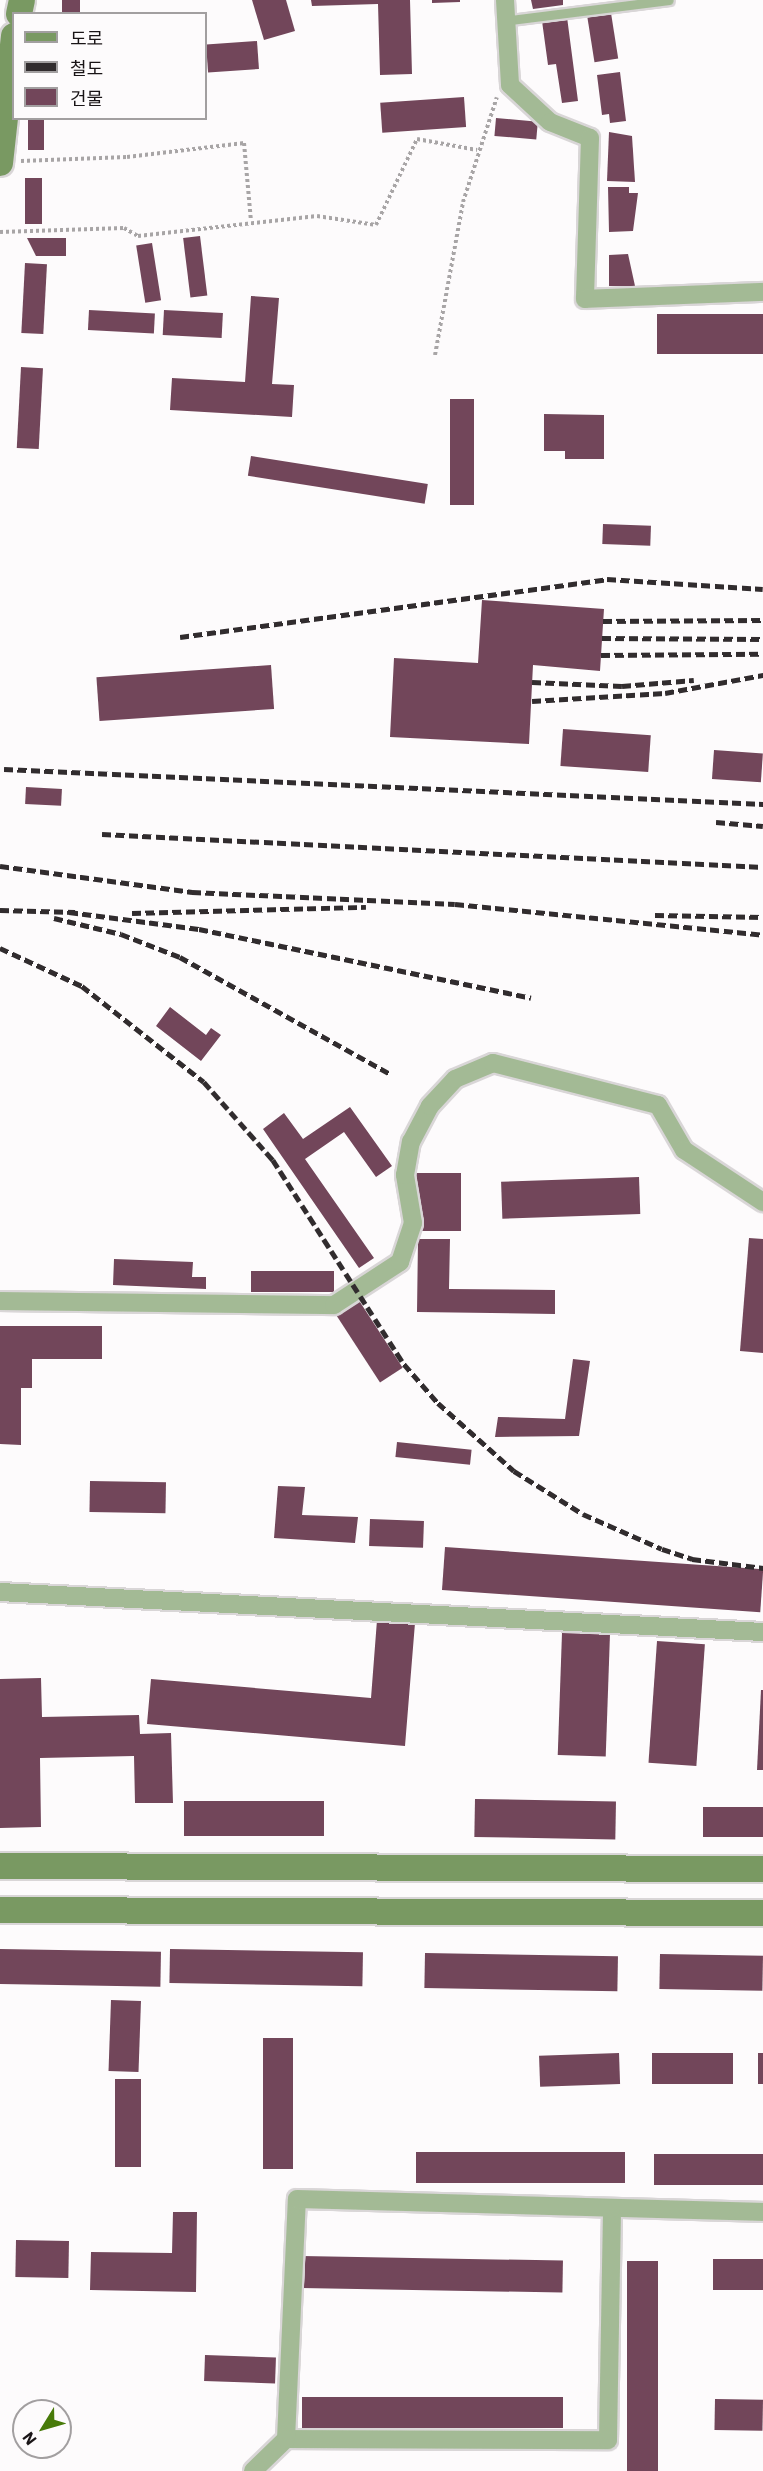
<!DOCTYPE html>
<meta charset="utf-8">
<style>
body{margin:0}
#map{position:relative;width:763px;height:2471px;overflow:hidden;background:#fdfbfc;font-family:"IBM Plex Sans","Noto Sans KR",sans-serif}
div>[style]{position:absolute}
.building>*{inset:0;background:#72465a;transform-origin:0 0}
.path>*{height:4px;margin-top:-2px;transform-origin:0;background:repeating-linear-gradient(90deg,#a8a5a6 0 3px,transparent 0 6px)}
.roads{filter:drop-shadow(2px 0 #d9d6d7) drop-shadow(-2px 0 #d9d6d7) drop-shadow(0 2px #d9d6d7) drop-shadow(0 -2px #d9d6d7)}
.lane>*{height:9px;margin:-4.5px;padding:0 4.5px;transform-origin:4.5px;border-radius:4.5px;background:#a3ba95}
.street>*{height:18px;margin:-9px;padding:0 9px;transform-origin:9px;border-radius:9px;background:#a3ba95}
.secondary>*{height:26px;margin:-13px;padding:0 13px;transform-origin:13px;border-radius:13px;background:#799962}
.rail>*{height:4.5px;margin-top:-2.25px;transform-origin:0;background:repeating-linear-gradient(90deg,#312c2e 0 9px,transparent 0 13.5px)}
span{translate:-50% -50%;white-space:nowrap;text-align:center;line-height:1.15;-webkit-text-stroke:6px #fdfbfc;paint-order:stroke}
.legend{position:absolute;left:12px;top:12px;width:195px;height:108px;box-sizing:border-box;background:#fdfbfc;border:2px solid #a29fa0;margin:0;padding:8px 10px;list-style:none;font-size:18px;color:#191416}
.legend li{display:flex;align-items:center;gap:12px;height:30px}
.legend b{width:30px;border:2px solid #a29fa0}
.north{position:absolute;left:12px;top:2399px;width:60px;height:60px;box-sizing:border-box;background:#fdfbfc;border:2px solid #a29fa0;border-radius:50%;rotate:233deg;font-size:16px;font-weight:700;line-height:24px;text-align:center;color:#191416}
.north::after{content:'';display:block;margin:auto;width:21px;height:27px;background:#477a09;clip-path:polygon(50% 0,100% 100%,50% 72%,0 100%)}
</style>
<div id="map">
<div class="building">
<div style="left:62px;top:0;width:18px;height:14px"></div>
<div style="clip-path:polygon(252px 0,286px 0,295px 31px,264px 40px)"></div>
<div style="clip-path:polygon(311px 0,410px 0,412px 74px,380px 75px,378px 4px,312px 6px)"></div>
<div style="clip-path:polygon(432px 0,460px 0,460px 2px,432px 3px)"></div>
<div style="clip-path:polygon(531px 0,563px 0,563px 5px,533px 9px)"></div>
<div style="left:611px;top:13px;width:46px;height:24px;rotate:81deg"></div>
<div style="clip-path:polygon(567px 17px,578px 101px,562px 103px,556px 64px,548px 65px,542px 21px)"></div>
<div style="left:257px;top:41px;width:28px;height:51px;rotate:86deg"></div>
<div style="clip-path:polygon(620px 72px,626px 121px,610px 123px,609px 114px,602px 115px,597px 75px)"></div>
<div style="left:464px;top:97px;width:30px;height:84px;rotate:86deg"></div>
<div style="left:28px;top:118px;width:16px;height:32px"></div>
<div style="left:496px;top:118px;width:42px;height:18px;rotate:5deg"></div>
<div style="clip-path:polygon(609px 132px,632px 136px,635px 182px,607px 181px)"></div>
<div style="left:25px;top:178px;width:17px;height:46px"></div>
<div style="clip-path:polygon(608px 187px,629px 187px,629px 193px,638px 193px,633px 231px,609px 232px)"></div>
<div style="left:200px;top:236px;width:60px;height:17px;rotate:83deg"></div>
<div style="clip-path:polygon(27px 238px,66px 238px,66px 256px,36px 256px)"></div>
<div style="left:152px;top:243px;width:58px;height:16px;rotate:81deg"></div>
<div style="clip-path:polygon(628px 254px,635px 286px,609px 286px,609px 255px)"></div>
<div style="left:25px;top:263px;width:22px;height:70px;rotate:3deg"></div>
<div style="clip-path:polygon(251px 296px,279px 298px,272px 384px,294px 385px,292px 417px,170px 410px,172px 378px,245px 382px)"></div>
<div style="left:89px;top:310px;width:66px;height:20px;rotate:3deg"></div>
<div style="left:164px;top:310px;width:59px;height:25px;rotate:3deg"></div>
<div style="left:763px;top:314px;width:40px;height:106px;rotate:90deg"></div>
<div style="left:21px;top:367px;width:22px;height:81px;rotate:3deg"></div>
<div style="left:450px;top:399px;width:24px;height:106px"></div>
<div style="clip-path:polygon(544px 414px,604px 415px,604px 459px,565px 459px,565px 451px,544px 451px)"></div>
<div style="left:251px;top:456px;width:179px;height:20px;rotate:9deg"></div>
<div style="left:603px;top:524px;width:48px;height:20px;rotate:2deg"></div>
<div style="clip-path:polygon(482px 600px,604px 609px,600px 671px,533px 665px,529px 744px,390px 737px,394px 658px,478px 663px)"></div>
<div style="left:271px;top:665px;width:44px;height:175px;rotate:86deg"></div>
<div style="left:563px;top:729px;width:88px;height:37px;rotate:4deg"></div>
<div style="left:714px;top:750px;width:49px;height:29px;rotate:4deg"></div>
<div style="left:26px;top:787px;width:36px;height:17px;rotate:3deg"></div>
<div style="clip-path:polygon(170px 1007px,206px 1035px,211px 1028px,221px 1035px,201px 1061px,156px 1026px)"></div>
<div style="clip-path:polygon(350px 1107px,392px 1166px,376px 1177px,344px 1132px,305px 1159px,374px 1258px,359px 1268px,263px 1129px,284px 1113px,303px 1139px)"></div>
<div style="left:415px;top:1173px;width:46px;height:58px"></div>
<div style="left:639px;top:1177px;width:37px;height:138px;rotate:88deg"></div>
<div style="clip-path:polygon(749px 1238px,763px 1239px,763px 1353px,740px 1351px)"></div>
<div style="clip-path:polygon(418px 1239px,450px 1239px,449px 1289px,555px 1290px,555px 1314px,417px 1312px)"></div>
<div style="clip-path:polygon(114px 1259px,193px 1262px,192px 1277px,206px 1277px,206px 1289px,113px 1285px)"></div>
<div style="left:251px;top:1271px;width:83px;height:21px"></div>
<div style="left:358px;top:1299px;width:82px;height:27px;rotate:57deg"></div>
<div style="clip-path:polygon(0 1326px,102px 1326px,102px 1359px,32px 1359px,32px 1388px,21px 1388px,21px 1445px,0 1444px)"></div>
<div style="clip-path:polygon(573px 1359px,590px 1361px,579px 1436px,495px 1437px,498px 1417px,565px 1419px)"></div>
<div style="left:397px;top:1442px;width:75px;height:15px;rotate:6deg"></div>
<div style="left:90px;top:1481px;width:76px;height:31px;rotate:1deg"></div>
<div style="clip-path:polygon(278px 1486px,305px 1487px,302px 1515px,358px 1517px,355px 1543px,274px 1538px)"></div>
<div style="left:370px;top:1519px;width:54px;height:27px;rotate:2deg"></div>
<div style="left:445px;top:1547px;width:319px;height:43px;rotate:4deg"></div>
<div style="clip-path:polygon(377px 1620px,415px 1623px,405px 1746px,147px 1724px,151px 1679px,371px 1698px)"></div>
<div style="left:562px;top:1633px;width:48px;height:122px;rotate:2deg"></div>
<div style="left:657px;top:1641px;width:48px;height:122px;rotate:4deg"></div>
<div style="clip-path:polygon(41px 1678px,42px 1717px,139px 1715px,140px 1734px,171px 1733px,173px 1803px,135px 1803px,134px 1756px,40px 1758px,41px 1827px,0 1828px,0 1679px)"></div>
<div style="clip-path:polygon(761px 1690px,763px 1690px,763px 1770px,757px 1770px)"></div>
<div style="left:475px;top:1799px;width:141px;height:38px;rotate:1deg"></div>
<div style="left:184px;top:1801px;width:140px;height:35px"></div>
<div style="left:703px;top:1807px;width:60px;height:30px"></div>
<div style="left:0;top:1949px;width:161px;height:35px;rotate:1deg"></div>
<div style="left:170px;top:1949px;width:193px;height:34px;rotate:1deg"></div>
<div style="left:425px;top:1953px;width:193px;height:35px;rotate:1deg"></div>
<div style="left:660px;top:1954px;width:103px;height:35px;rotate:1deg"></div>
<div style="left:111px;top:2000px;width:30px;height:71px;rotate:2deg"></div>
<div style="left:263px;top:2038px;width:30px;height:131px"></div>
<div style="left:619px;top:2053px;width:31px;height:80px;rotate:88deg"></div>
<div style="left:733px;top:2053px;width:31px;height:81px;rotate:90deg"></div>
<div style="left:758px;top:2053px;width:5px;height:31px"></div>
<div style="left:115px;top:2079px;width:26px;height:88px"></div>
<div style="left:416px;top:2152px;width:209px;height:31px"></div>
<div style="left:654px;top:2154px;width:109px;height:31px"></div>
<div style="clip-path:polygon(173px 2212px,197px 2212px,196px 2292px,90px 2290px,91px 2252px,172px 2253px)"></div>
<div style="left:16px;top:2240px;width:53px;height:37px;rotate:1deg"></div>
<div style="left:302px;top:2256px;width:261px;height:32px;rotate:1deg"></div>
<div style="left:713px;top:2259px;width:50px;height:31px"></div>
<div style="left:627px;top:2261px;width:31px;height:210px"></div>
<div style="left:205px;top:2355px;width:71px;height:26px;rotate:2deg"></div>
<div style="left:302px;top:2397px;width:261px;height:31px"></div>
<div style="left:715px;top:2399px;width:48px;height:31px;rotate:1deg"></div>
</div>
<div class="path">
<div style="left:21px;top:161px;width:106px;rotate:-2.2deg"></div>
<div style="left:127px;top:157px;width:118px;rotate:-6.8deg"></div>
<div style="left:244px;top:143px;width:78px;rotate:84.9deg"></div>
<div style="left:0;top:232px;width:124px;rotate:-1.8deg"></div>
<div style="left:124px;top:228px;width:16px;rotate:30deg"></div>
<div style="left:138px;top:236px;width:180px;rotate:-6.4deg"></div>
<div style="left:317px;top:216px;width:60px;rotate:8.7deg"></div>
<div style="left:376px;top:225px;width:95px;rotate:-64.5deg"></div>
<div style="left:417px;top:139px;width:61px;rotate:10.4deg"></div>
<div style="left:435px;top:355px;width:156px;rotate:-79.6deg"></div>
<div style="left:463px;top:202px;width:110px;rotate:-72.1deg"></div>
</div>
<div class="roads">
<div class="lane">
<div style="left:503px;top:21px;width:167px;rotate:-7.2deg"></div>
</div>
<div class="street">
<div style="left:505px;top:0;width:85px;rotate:86.6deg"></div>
<div style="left:510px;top:85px;width:54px;rotate:42.8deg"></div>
<div style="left:550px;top:122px;width:43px;rotate:21.8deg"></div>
<div style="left:590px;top:138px;width:161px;rotate:91.8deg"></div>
<div style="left:585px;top:299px;width:178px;rotate:-2.3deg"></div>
<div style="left:0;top:1301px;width:334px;rotate:0.7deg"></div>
<div style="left:334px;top:1305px;width:79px;rotate:-33.1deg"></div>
<div style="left:400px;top:1262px;width:41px;rotate:-71.6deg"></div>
<div style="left:413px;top:1223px;width:49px;rotate:-99.5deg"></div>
<div style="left:405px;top:1175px;width:34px;rotate:-80deg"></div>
<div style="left:411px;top:1142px;width:41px;rotate:-62.2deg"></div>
<div style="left:430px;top:1106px;width:37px;rotate:-47deg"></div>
<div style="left:455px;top:1079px;width:41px;rotate:-22.8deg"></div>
<div style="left:493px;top:1063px;width:170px;rotate:14.3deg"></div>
<div style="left:658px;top:1105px;width:52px;rotate:60deg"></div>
<div style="left:684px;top:1150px;width:95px;rotate:33.4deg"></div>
<div style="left:0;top:1592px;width:764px;rotate:3deg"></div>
<div style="left:286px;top:2439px;width:322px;rotate:0.2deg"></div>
<div style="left:608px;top:2440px;width:232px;rotate:-89deg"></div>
<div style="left:253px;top:2471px;width:46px;rotate:-44.1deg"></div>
<div style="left:286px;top:2439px;width:240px;rotate:-87.4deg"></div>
<div style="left:297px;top:2199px;width:466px;rotate:1.6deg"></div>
</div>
<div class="secondary">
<div style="left:19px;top:14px;width:14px;rotate:-78deg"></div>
<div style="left:0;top:163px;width:128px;rotate:-83.7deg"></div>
<div style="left:0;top:1866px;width:763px;rotate:0.23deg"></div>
<div style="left:0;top:1910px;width:763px;rotate:0.23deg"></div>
</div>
</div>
<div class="rail">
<div style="left:603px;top:621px;width:160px;rotate:-0.4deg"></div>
<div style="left:180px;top:637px;width:431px;rotate:-7.7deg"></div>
<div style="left:607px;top:579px;width:156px;rotate:3.7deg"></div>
<div style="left:602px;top:638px;width:161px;rotate:0.4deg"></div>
<div style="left:601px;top:655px;width:162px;rotate:-0.4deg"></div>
<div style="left:532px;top:682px;width:90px;rotate:2.5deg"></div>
<div style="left:622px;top:686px;width:72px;rotate:-4.8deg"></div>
<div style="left:532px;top:701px;width:133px;rotate:-3.4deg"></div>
<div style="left:665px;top:693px;width:100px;rotate:-10.4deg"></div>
<div style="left:4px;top:769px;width:760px;rotate:2.64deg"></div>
<div style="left:716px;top:822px;width:47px;rotate:4.9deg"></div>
<div style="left:102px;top:834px;width:662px;rotate:2.86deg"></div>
<div style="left:0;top:866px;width:194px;rotate:7.7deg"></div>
<div style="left:192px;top:892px;width:263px;rotate:2.6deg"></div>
<div style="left:455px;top:904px;width:310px;rotate:5.7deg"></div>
<div style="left:0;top:910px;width:75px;rotate:1.5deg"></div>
<div style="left:69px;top:912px;width:131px;rotate:7.5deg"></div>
<div style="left:199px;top:929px;width:339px;rotate:11.7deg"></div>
<div style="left:132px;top:913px;width:234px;rotate:-1.5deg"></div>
<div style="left:655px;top:915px;width:108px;rotate:1.1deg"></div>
<div style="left:54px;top:918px;width:69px;rotate:13.4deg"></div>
<div style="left:121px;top:934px;width:63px;rotate:21.3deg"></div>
<div style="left:180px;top:957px;width:240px;rotate:29.1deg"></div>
<div style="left:0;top:948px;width:90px;rotate:24.9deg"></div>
<div style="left:82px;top:986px;width:155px;rotate:38.2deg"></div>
<div style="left:204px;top:1082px;width:104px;rotate:48.5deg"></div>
<div style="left:273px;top:1160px;width:242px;rotate:57.3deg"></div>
<div style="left:404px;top:1364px;width:52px;rotate:48.9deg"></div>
<div style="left:438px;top:1403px;width:102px;rotate:41.8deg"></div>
<div style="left:514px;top:1471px;width:81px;rotate:31.9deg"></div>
<div style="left:583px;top:1514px;width:86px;rotate:23.9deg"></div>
<div style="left:662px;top:1549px;width:32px;rotate:18deg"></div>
<div style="left:692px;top:1559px;width:72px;rotate:7.2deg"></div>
</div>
<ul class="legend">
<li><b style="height:8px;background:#799962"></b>도로</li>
<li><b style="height:8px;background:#312c2e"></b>철도</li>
<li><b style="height:16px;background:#72465a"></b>건물</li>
</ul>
<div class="north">N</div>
</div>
